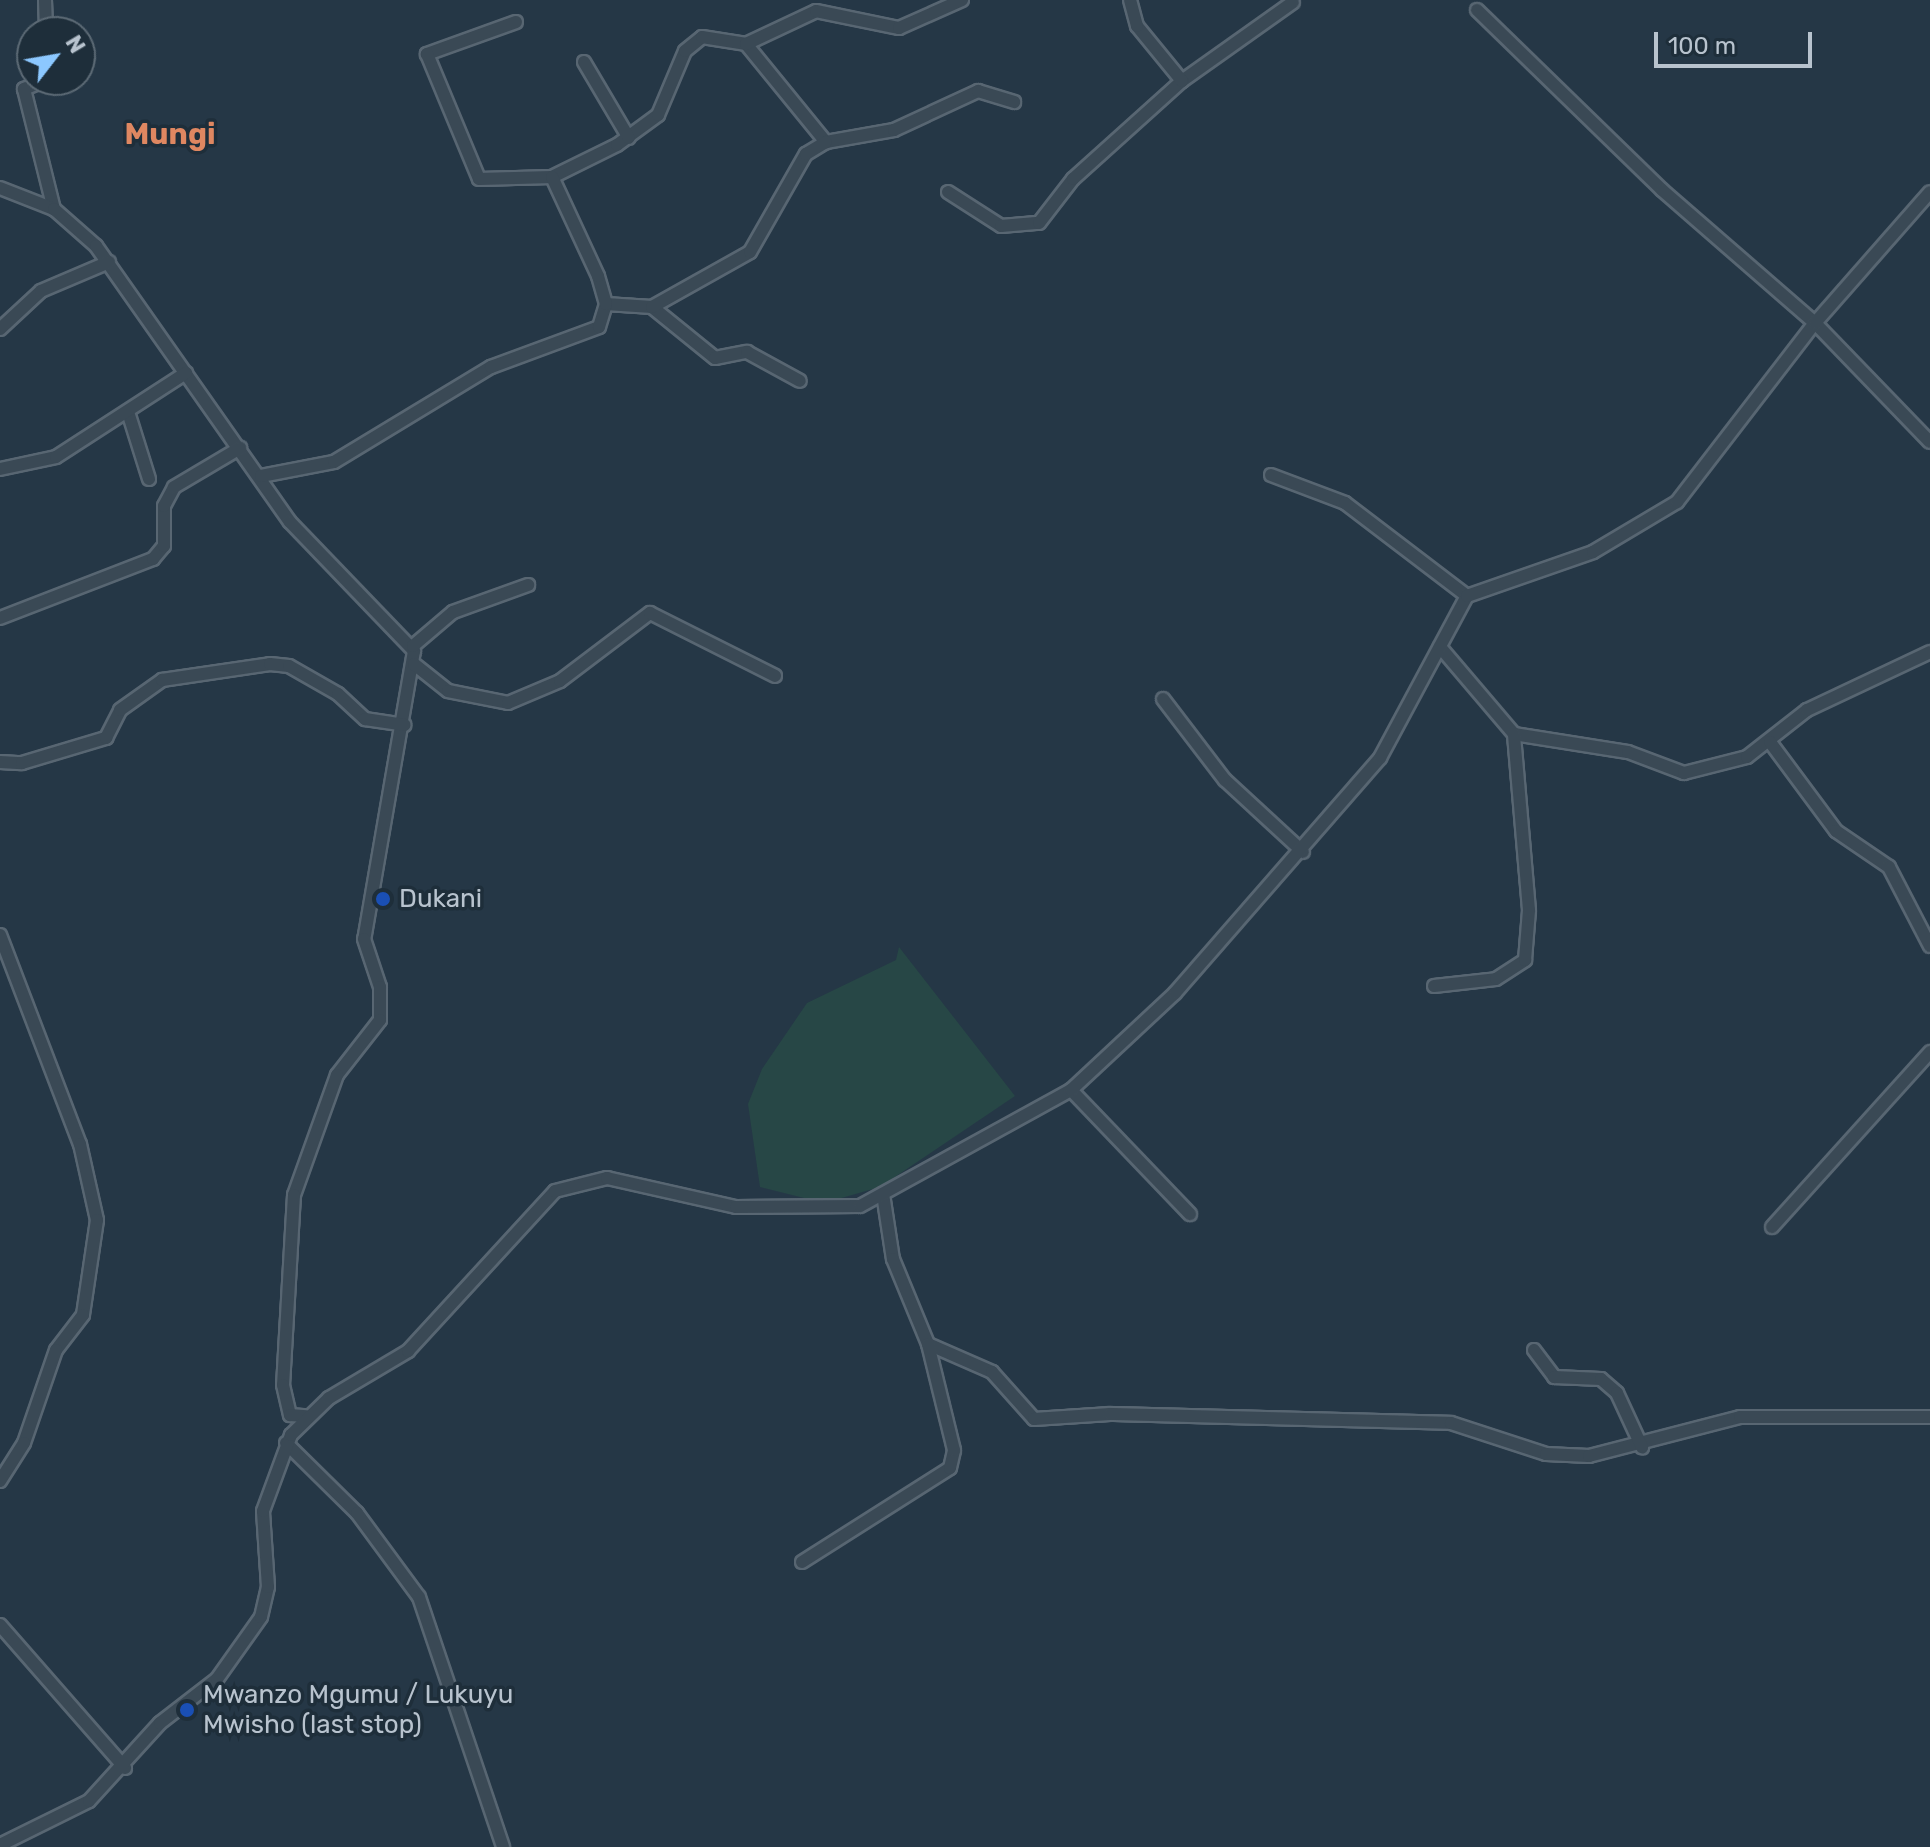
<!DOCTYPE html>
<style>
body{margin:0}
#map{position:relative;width:1930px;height:1847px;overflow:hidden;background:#253746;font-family:Rubik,sans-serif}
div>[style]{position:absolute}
.green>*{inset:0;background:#274746}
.roads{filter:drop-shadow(2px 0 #586672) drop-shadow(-2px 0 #586672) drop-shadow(0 2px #586672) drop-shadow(0 -2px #586672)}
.street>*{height:12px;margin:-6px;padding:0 6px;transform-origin:6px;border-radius:6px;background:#3a4955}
.dots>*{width:22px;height:22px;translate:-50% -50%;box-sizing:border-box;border:4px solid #1e2e3a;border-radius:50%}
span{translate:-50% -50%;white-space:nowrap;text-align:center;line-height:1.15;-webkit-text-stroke:7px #1e2e3a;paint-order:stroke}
.poi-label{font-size:26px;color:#b8c3ce}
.left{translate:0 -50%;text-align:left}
.quarter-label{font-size:30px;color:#df8761;font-weight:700}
.north{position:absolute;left:16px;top:16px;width:80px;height:80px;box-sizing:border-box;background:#1e2e3a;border:2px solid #5c6a75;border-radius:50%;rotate:59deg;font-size:22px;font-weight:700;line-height:32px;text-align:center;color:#b8c3ce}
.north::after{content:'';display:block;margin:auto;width:28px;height:36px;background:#8cc8ff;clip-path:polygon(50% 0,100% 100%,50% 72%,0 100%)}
.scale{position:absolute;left:1654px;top:32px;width:158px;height:36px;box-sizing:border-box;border:4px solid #b8c3ce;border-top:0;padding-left:10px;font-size:24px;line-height:28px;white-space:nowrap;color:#b8c3ce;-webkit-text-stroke:6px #1e2e3a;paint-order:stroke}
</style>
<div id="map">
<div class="green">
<div style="clip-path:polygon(899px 947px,1015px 1096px,880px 1187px,824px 1203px,760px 1187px,748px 1104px,762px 1069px,807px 1003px,896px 960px)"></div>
</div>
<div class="roads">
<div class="street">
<div style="left:45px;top:0;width:32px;rotate:88deg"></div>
<div style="left:1477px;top:10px;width:258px;rotate:44.2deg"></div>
<div style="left:1662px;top:190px;width:203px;rotate:41deg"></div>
<div style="left:1815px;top:323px;width:165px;rotate:46deg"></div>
<div style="left:516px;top:22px;width:95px;rotate:160.2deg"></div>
<div style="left:427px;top:54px;width:135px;rotate:67.4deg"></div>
<div style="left:479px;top:179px;width:73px;rotate:-1.6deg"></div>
<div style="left:552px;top:177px;width:72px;rotate:-26.2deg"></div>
<div style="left:617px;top:145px;width:51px;rotate:-36.2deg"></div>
<div style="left:658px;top:115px;width:69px;rotate:-67.1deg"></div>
<div style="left:685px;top:51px;width:22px;rotate:-39deg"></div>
<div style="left:702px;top:37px;width:45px;rotate:9deg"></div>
<div style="left:746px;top:44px;width:127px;rotate:50.8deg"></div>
<div style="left:826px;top:142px;width:69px;rotate:-10deg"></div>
<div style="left:894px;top:130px;width:93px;rotate:-24.9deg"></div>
<div style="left:978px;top:91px;width:38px;rotate:17deg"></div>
<div style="left:746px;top:44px;width:77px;rotate:-25.2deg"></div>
<div style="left:816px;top:11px;width:85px;rotate:11.6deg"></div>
<div style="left:899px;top:28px;width:69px;rotate:-24deg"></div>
<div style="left:584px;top:62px;width:88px;rotate:59.4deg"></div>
<div style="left:46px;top:80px;width:24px;rotate:158deg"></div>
<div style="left:24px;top:89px;width:124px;rotate:76deg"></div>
<div style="left:1182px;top:81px;width:136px;rotate:-35.4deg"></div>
<div style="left:0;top:188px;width:58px;rotate:21.3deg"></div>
<div style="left:54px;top:209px;width:56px;rotate:41.4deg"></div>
<div style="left:96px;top:246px;width:337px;rotate:54.9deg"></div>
<div style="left:290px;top:522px;width:179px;rotate:46.1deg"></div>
<div style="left:414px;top:651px;width:292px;rotate:99.8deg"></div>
<div style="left:364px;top:939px;width:51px;rotate:71.6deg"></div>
<div style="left:380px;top:987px;width:33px;rotate:90deg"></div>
<div style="left:380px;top:1020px;width:70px;rotate:128deg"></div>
<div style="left:337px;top:1075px;width:127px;rotate:109.7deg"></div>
<div style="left:294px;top:1195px;width:190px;rotate:93.3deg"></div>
<div style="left:283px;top:1385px;width:31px;rotate:77deg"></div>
<div style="left:290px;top:1415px;width:16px;rotate:4deg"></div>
<div style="left:948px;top:192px;width:63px;rotate:32.7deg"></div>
<div style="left:1001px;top:226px;width:38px;rotate:-5deg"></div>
<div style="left:1039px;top:223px;width:56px;rotate:-52.3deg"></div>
<div style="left:1073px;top:179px;width:147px;rotate:-42deg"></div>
<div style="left:1182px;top:81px;width:71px;rotate:-129.3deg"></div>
<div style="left:1137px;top:26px;width:27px;rotate:-105deg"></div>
<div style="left:606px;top:304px;width:46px;rotate:3.7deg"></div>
<div style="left:652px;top:307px;width:81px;rotate:39deg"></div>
<div style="left:715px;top:358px;width:33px;rotate:-11deg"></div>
<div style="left:747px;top:352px;width:60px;rotate:28.7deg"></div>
<div style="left:652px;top:307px;width:112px;rotate:-29.3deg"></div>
<div style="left:750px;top:252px;width:113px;rotate:-60.3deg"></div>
<div style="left:806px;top:154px;width:23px;rotate:-31deg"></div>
<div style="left:0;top:329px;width:56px;rotate:-42.8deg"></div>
<div style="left:41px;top:291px;width:74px;rotate:-23.1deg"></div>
<div style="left:129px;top:415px;width:67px;rotate:72.6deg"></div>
<div style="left:0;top:469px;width:57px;rotate:-12.1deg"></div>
<div style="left:56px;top:457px;width:155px;rotate:-32.9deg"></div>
<div style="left:1271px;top:475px;width:79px;rotate:20.7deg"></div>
<div style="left:1345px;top:503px;width:153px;rotate:37.3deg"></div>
<div style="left:261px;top:476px;width:74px;rotate:-10.9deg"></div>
<div style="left:334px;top:462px;width:184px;rotate:-31.2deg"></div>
<div style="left:491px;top:367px;width:115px;rotate:-20.3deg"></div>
<div style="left:599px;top:327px;width:24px;rotate:-73deg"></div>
<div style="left:606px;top:304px;width:29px;rotate:-106deg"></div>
<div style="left:598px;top:276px;width:109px;rotate:-114.9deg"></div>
<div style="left:0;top:618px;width:164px;rotate:-21.1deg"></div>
<div style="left:153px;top:559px;width:17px;rotate:-50deg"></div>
<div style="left:164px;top:546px;width:40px;rotate:-90deg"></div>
<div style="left:164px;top:506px;width:21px;rotate:-62deg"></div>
<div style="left:174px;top:487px;width:77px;rotate:-30.6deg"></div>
<div style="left:413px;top:646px;width:52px;rotate:-40.4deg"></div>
<div style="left:453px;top:612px;width:80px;rotate:-19.8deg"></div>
<div style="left:1440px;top:647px;width:114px;rotate:49.6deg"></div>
<div style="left:1514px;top:734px;width:115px;rotate:9deg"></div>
<div style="left:1628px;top:752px;width:60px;rotate:20.6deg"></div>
<div style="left:1684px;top:773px;width:65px;rotate:-14.3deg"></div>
<div style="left:1747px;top:757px;width:76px;rotate:-38.1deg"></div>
<div style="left:1807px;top:710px;width:136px;rotate:-25.2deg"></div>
<div style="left:414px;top:664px;width:43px;rotate:38.5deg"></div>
<div style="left:448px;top:691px;width:61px;rotate:11.3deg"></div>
<div style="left:508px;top:703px;width:56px;rotate:-22.9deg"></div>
<div style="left:560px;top:681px;width:113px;rotate:-37.1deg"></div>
<div style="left:650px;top:613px;width:140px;rotate:26.7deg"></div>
<div style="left:1163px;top:699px;width:102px;rotate:52.6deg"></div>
<div style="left:1225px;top:780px;width:106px;rotate:42.7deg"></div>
<div style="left:1770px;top:742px;width:111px;rotate:53.4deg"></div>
<div style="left:1836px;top:831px;width:64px;rotate:34.2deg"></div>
<div style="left:1889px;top:867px;width:89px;rotate:62.6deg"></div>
<div style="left:0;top:762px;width:22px;rotate:3deg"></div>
<div style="left:22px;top:763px;width:88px;rotate:-16.6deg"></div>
<div style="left:106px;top:738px;width:31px;rotate:-63deg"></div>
<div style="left:120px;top:710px;width:52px;rotate:-35.5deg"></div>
<div style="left:162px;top:680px;width:109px;rotate:-8.4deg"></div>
<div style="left:270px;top:664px;width:19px;rotate:6deg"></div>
<div style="left:289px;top:666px;width:56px;rotate:29.7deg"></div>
<div style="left:338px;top:694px;width:37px;rotate:43deg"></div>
<div style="left:365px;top:719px;width:40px;rotate:8.5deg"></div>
<div style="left:0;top:935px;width:224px;rotate:69.1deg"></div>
<div style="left:80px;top:1144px;width:78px;rotate:77.4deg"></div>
<div style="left:97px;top:1220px;width:96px;rotate:98.4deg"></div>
<div style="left:83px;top:1315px;width:44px;rotate:127.6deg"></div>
<div style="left:56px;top:1350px;width:98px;rotate:109deg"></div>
<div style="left:24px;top:1443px;width:45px;rotate:122.3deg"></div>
<div style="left:1434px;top:986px;width:62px;rotate:-6.4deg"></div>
<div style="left:1496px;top:979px;width:35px;rotate:-33deg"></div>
<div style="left:1525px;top:960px;width:50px;rotate:-85.4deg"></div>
<div style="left:1529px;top:910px;width:177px;rotate:-94.9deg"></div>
<div style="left:1071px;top:1090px;width:172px;rotate:46.2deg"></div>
<div style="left:883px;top:1194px;width:66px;rotate:81.3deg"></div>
<div style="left:893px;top:1259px;width:92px;rotate:67.6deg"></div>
<div style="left:928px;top:1344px;width:70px;rotate:23.6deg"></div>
<div style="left:992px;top:1372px;width:63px;rotate:48.2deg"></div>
<div style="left:1034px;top:1419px;width:76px;rotate:-3.8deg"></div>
<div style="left:1110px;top:1414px;width:341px;rotate:1.5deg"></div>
<div style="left:1451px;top:1423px;width:100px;rotate:18.1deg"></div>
<div style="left:1546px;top:1454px;width:43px;rotate:2.7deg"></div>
<div style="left:1589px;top:1456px;width:156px;rotate:-14.5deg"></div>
<div style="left:1740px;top:1417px;width:190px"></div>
<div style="left:1772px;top:1227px;width:236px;rotate:-47.9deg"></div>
<div style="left:1534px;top:1350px;width:34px;rotate:53deg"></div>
<div style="left:1554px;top:1377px;width:47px;rotate:2.4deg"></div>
<div style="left:1601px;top:1379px;width:21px;rotate:41deg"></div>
<div style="left:1617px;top:1393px;width:60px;rotate:65.2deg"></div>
<div style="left:286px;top:1443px;width:100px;rotate:44.6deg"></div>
<div style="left:357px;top:1513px;width:104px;rotate:53.6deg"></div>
<div style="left:419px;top:1597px;width:264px;rotate:71.4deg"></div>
<div style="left:802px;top:1562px;width:175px;rotate:-32.4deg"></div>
<div style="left:950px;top:1468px;width:18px;rotate:-77deg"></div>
<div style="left:954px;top:1450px;width:109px;rotate:-103.8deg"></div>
<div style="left:0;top:1625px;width:190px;rotate:48.8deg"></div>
<div style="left:0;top:1845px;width:99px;rotate:-26.3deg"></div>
<div style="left:89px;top:1801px;width:105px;rotate:-47.7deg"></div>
<div style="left:160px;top:1723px;width:72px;rotate:-37.7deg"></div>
<div style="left:217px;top:1679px;width:76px;rotate:-54.6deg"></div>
<div style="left:261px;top:1617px;width:31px;rotate:-77deg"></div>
<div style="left:268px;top:1587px;width:76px;rotate:-93.8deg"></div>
<div style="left:263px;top:1511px;width:81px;rotate:-69.8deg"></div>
<div style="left:291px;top:1435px;width:53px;rotate:-44.2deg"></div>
<div style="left:329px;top:1398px;width:92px;rotate:-30.7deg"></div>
<div style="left:408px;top:1351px;width:217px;rotate:-47.4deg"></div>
<div style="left:555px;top:1191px;width:54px;rotate:-14deg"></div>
<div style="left:607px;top:1178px;width:132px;rotate:12.7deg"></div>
<div style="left:736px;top:1207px;width:124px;rotate:-0.5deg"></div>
<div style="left:860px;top:1206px;width:241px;rotate:-28.8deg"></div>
<div style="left:1071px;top:1090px;width:142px;rotate:-43deg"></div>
<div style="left:1175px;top:993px;width:312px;rotate:-48.9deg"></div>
<div style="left:1380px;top:758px;width:184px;rotate:-61.8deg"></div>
<div style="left:1467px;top:596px;width:133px;rotate:-19.2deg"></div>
<div style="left:1593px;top:552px;width:98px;rotate:-30.8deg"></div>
<div style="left:1677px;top:502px;width:226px;rotate:-52.4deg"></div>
<div style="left:1815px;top:323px;width:174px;rotate:-48.7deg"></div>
</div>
</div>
<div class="dots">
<div style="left:383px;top:899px;background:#1a4fb4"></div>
<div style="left:187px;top:1710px;background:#1a4fb4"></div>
</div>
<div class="poi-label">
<span class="left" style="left:399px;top:899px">Dukani</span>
<span class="left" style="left:203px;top:1710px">Mwanzo Mgumu / Lukuyu<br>Mwisho (last stop)</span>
</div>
<div class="quarter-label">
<span style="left:170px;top:134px">Mungi</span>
</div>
<div class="north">N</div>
<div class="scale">100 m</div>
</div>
